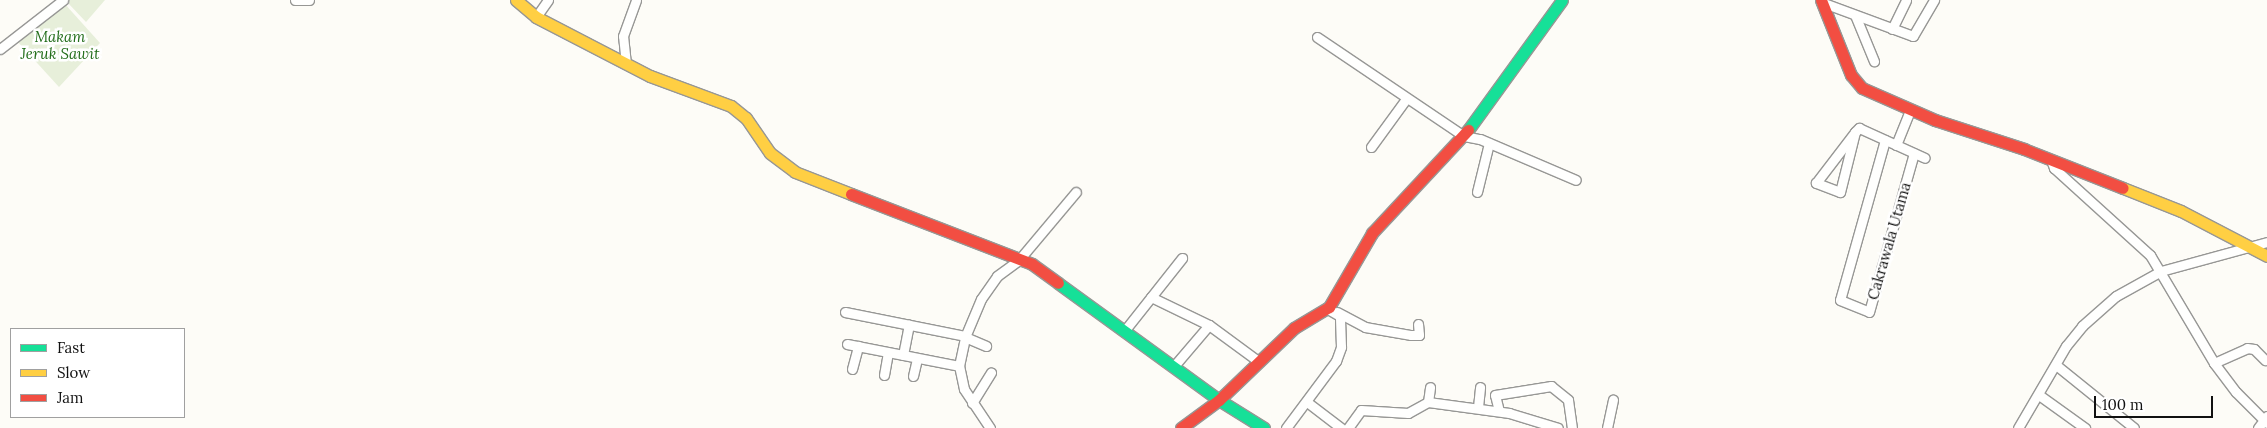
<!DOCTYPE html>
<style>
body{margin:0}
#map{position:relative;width:2267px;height:428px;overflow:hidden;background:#fdfcf7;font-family:Lora,serif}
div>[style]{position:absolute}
.cemetery>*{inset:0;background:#e7efda}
.roads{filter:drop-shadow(1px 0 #979795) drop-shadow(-1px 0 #979795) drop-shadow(0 1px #979795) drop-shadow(0 -1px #979795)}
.street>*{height:9px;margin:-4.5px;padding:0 4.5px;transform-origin:4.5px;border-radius:4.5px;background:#fffffe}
.fast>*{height:11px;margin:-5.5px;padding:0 5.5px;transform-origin:5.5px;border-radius:5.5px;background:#16e098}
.slow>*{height:11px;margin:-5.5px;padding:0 5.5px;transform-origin:5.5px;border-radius:5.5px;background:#ffcf43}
.jam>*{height:11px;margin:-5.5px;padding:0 5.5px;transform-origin:5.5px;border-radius:5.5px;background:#f24e42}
span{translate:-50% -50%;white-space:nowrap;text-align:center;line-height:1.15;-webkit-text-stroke:5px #fff;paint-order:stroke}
.park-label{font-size:15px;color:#236e1b;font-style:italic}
.street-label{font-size:15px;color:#111}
.legend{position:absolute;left:10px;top:328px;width:175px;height:90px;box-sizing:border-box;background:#fff;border:1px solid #a0a0a0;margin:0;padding:6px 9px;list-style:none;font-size:15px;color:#111}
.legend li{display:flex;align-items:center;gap:10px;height:25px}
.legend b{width:25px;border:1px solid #a0a0a0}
.scale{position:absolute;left:2094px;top:396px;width:119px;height:22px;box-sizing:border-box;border:2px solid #111;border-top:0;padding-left:6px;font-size:15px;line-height:18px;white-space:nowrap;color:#111;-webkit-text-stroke:4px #fff;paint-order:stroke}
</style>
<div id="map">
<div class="cemetery">
<div style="clip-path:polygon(69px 0,105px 0,86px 22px,67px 2px)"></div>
<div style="clip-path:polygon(64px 3px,100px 43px,59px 87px,17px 41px)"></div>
</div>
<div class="roads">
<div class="street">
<div style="left:295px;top:0;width:14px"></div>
<div style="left:1821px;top:2px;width:98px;rotate:20.3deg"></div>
<div style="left:1913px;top:36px;width:42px;rotate:-59.7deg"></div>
<div style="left:1855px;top:15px;width:50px;rotate:67.6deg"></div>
<div style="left:536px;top:17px;width:21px;rotate:-55deg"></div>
<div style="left:1892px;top:29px;width:32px;rotate:-64deg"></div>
<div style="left:1317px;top:37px;width:177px;rotate:34deg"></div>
<div style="left:1464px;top:136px;width:16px;rotate:11deg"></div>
<div style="left:1480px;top:139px;width:104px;rotate:23.1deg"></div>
<div style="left:0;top:49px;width:80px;rotate:-37.9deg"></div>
<div style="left:626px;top:64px;width:28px;rotate:-96deg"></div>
<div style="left:623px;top:36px;width:38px;rotate:-70deg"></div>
<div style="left:1855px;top:132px;width:62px;rotate:104deg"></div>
<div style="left:1840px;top:192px;width:26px;rotate:-159deg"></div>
<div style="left:1816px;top:183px;width:64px;rotate:-52.6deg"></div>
<div style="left:1855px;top:132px;width:6px;rotate:-45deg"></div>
<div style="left:1859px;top:128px;width:72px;rotate:24.4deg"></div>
<div style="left:1885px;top:140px;width:166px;rotate:105.7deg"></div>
<div style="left:1840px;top:300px;width:31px;rotate:22deg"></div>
<div style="left:1869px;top:312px;width:165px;rotate:-74.2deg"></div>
<div style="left:1896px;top:145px;width:38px;rotate:-68deg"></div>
<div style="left:1371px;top:147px;width:59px;rotate:-53.9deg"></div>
<div style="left:2051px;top:160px;width:9px;rotate:69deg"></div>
<div style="left:2054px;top:168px;width:130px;rotate:42.2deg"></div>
<div style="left:2150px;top:255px;width:126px;rotate:59.3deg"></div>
<div style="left:2214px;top:363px;width:36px;rotate:53deg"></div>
<div style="left:2236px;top:392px;width:44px;rotate:45deg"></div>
<div style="left:1477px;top:192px;width:50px;rotate:-76.2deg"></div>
<div style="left:1151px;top:297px;width:64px;rotate:25.8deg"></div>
<div style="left:1209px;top:325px;width:61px;rotate:36.3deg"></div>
<div style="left:845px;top:312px;width:122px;rotate:11.3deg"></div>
<div style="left:1337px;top:312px;width:32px;rotate:28deg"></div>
<div style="left:1365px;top:327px;width:47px;rotate:9.9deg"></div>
<div style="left:1411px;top:335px;width:8px"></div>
<div style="left:1419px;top:335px;width:11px;rotate:-95deg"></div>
<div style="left:1125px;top:330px;width:92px;rotate:-51.6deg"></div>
<div style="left:965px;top:337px;width:23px;rotate:23deg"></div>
<div style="left:847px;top:344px;width:114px;rotate:11.1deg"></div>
<div style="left:903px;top:355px;width:31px;rotate:-79deg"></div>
<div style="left:2214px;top:363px;width:36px;rotate:-24deg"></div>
<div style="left:2247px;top:348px;width:7px;rotate:8deg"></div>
<div style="left:2254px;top:349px;width:16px;rotate:45deg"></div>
<div style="left:2056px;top:365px;width:100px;rotate:38.9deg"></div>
<div style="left:1174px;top:366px;width:54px;rotate:-49.5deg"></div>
<div style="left:852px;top:369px;width:24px;rotate:-75deg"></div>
<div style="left:884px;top:375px;width:23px;rotate:-80deg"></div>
<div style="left:913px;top:376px;width:18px;rotate:-77deg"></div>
<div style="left:2039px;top:395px;width:57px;rotate:35.7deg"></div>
<div style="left:1307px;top:402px;width:43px;rotate:37.4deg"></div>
<div style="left:1428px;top:402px;width:15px;rotate:-82deg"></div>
<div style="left:972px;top:403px;width:36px;rotate:-58deg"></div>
<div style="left:1478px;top:407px;width:20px;rotate:-84deg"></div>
<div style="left:1499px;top:411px;width:16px;rotate:-104deg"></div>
<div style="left:1495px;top:395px;width:57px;rotate:-9.1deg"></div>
<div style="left:1551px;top:386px;width:22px;rotate:39deg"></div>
<div style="left:1568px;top:400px;width:28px;rotate:82deg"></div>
<div style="left:990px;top:428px;width:47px;rotate:-123.7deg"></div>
<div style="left:964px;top:389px;width:24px;rotate:-102deg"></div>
<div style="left:959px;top:366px;width:30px;rotate:-78deg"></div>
<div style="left:965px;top:337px;width:41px;rotate:-67.2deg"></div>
<div style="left:981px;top:299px;width:28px;rotate:-55deg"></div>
<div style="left:997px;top:276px;width:26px;rotate:-36deg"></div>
<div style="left:1018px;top:261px;width:90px;rotate:-50deg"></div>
<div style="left:1286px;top:428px;width:84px;rotate:-53.3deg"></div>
<div style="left:1336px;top:361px;width:15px;rotate:-70deg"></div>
<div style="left:1341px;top:347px;width:31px;rotate:-92deg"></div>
<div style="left:1340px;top:316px;width:16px;rotate:-150deg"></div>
<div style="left:1348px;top:428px;width:22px;rotate:-54deg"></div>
<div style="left:1361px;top:410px;width:47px;rotate:3.7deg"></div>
<div style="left:1408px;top:413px;width:23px;rotate:-29deg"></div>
<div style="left:1428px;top:402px;width:82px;rotate:7.7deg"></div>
<div style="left:1509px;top:413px;width:51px;rotate:17deg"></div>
<div style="left:1607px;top:428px;width:29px;rotate:-78deg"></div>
<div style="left:2018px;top:428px;width:95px;rotate:-59.7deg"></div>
<div style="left:2066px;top:346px;width:26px;rotate:-51deg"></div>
<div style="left:2082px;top:326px;width:45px;rotate:-41.4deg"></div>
<div style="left:2116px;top:296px;width:51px;rotate:-29.1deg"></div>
<div style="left:2161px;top:271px;width:110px;rotate:-15.3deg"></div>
<div style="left:2258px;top:428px;width:15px;rotate:-53deg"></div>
</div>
<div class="fast">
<div style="left:1468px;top:130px;width:160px;rotate:-54.1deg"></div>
<div style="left:1058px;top:283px;width:199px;rotate:36deg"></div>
<div style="left:1219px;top:400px;width:53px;rotate:31.9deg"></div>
</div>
<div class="slow">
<div style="left:516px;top:0;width:26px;rotate:40deg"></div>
<div style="left:536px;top:17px;width:128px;rotate:27.4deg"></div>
<div style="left:650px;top:76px;width:86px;rotate:20.3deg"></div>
<div style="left:731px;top:106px;width:19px;rotate:39deg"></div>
<div style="left:746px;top:118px;width:42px;rotate:55.6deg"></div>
<div style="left:770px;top:153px;width:31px;rotate:37deg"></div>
<div style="left:795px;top:172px;width:60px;rotate:21.4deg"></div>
<div style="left:2123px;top:188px;width:62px;rotate:21.6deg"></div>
<div style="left:2181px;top:211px;width:97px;rotate:27.6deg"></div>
</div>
<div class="jam">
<div style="left:1821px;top:0;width:81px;rotate:68.2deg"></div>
<div style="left:1851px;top:75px;width:17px;rotate:50deg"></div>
<div style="left:1862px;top:88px;width:80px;rotate:23.7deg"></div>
<div style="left:1935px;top:120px;width:94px;rotate:18deg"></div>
<div style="left:2024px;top:149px;width:106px;rotate:21.5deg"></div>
<div style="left:851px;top:194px;width:194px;rotate:21.1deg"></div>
<div style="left:1032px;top:264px;width:32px;rotate:36deg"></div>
<div style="left:1181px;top:428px;width:47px;rotate:-36.4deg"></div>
<div style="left:1219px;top:400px;width:104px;rotate:-43.8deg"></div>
<div style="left:1294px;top:328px;width:41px;rotate:-31deg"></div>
<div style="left:1329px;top:307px;width:86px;rotate:-59.8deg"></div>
<div style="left:1372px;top:233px;width:141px;rotate:-47deg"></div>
</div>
</div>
<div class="park-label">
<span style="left:60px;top:45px">Makam<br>Jeruk Sawit</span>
</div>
<div class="street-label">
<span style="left:1889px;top:241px;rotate:-74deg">Cakrawala Utama</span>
</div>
<ul class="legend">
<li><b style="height:6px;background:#16e098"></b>Fast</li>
<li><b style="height:6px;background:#ffcf43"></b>Slow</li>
<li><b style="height:6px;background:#f24e42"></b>Jam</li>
</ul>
<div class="scale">100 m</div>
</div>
